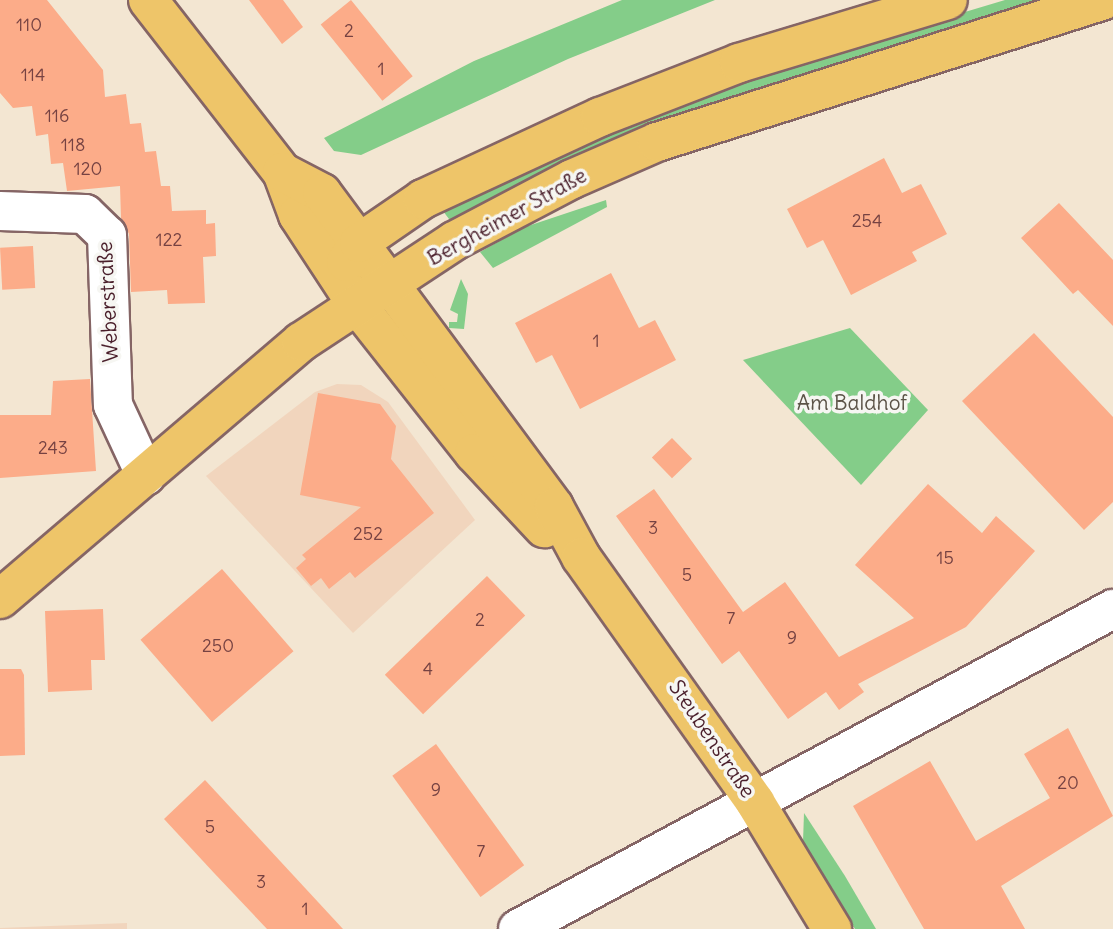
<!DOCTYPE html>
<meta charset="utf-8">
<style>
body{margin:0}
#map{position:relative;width:1113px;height:929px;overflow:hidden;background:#f3e6d2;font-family:Delius,sans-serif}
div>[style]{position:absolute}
.built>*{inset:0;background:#f1d5bd}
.green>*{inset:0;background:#84cd89}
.building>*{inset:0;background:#fcac89;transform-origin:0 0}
.roads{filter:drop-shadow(2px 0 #856565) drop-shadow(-2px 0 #856565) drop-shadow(0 2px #856565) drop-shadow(0 -2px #856565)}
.minor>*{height:38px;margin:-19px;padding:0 19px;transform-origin:19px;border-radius:19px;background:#fff}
.major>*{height:38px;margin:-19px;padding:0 19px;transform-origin:19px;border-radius:19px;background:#eec569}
span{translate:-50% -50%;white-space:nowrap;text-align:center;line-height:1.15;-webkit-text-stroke:7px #f6f6f2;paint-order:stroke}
.number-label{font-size:18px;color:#764242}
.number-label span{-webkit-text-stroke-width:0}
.street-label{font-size:21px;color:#4a1f2b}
.park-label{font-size:21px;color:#5b5347}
</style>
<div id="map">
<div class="built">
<div style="clip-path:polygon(337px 384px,361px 385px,388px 402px,475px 520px,353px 633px,206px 476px,315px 392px)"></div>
<div style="clip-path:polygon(127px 923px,127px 929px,0 929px,0 928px)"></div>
</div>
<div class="green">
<div style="clip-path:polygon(622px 0,715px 0,568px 59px,361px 155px,334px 151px,324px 138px,474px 61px)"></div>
<div style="clip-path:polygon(1005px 0,1040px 0,671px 117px,567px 162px,452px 223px,443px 211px,563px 151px,768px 71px)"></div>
<div style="clip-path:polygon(606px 200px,607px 207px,493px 268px,480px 252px,525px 227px)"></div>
<div style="clip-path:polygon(461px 279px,468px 294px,464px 329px,449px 328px,449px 322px,457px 322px,458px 314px,450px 310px)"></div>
<div style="clip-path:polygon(850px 328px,928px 410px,861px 485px,743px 360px)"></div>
<div style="clip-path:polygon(804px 813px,845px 876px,876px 929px,855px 929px,803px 842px)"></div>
</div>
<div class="building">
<div style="clip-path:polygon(0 0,47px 0,103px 70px,105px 97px,126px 94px,130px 124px,141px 123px,145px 152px,156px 151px,161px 186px,170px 186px,172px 211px,206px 210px,206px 224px,215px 223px,216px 256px,203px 257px,205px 303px,168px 304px,167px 290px,131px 292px,129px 234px,121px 218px,120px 186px,67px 191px,63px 163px,51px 164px,48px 134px,36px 136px,32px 106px,13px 108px,0 93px)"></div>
<div style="clip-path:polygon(249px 0,283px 0,303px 27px,282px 44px)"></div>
<div style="left:351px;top:0;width:98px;height:39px;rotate:51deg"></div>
<div style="clip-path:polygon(884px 158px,902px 193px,921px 184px,947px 234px,912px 252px,917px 261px,851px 295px,823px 240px,807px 248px,787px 209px)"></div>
<div style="clip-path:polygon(1059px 203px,1113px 260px,1113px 326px,1078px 290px,1073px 294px,1021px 238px)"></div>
<div style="left:33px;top:246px;width:42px;height:33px;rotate:87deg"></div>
<div style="clip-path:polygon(611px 273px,639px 328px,655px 320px,676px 360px,580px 409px,552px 355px,536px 363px,515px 323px)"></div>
<div style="clip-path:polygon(1034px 333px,1113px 417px,1113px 502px,1084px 530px,962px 401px)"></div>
<div style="clip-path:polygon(90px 379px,96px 471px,0 478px,0 415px,51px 415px,53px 381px)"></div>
<div style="clip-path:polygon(318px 393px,380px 404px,396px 426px,391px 459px,434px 513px,355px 578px,350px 572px,329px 589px,321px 578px,311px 586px,296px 568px,306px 559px,302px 555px,361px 507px,300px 495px)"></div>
<div style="left:672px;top:438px;width:29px;height:28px;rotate:46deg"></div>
<div style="clip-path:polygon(928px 484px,982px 533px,996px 516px,1035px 551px,966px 627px,858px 684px,864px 692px,839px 710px,826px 692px,788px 719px,739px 651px,722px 664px,616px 516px,654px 489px,743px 612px,785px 582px,839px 657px,914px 618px,855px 565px)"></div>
<div style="left:222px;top:569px;width:109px;height:108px;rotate:49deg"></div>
<div style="left:487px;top:576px;width:55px;height:142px;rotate:46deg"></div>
<div style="clip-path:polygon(103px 609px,105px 660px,91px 660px,92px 690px,48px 692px,45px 611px)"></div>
<div style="clip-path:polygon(0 669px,21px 669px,24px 675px,25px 755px,0 756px)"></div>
<div style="clip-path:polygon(1068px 728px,1113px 816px,1001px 886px,1025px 929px,924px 929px,853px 806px,930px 761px,976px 841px,1050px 798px,1024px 754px)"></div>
<div style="left:436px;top:744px;width:150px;height:54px;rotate:54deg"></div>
<div style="clip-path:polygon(205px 780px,256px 835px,343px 929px,267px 929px,215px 874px,164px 819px)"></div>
</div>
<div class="roads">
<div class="minor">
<div style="left:0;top:211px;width:85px;rotate:2deg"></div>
<div style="left:85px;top:214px;width:30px;rotate:44deg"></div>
<div style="left:107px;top:235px;width:170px;rotate:88deg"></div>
<div style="left:113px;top:405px;width:78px;rotate:65.1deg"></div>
<div style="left:518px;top:929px;width:676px;rotate:-28.27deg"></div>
</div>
<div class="major">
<div style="left:148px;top:0;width:218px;rotate:52.1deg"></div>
<div style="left:282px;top:172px;width:46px;rotate:69.6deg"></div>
<div style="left:298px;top:215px;width:108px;rotate:56.8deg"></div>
<div style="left:357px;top:305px;width:189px;rotate:51.7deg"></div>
<div style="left:474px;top:453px;width:103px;rotate:47deg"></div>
<div style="left:282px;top:172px;width:45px;rotate:27.7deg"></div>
<div style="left:322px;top:193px;width:390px;rotate:53.5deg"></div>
<div style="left:554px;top:507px;width:57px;rotate:61.6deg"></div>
<div style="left:581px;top:557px;width:301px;rotate:54.6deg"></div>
<div style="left:755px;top:802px;width:149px;rotate:58.8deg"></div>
<div style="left:346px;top:262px;width:23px;rotate:-56deg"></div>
<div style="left:359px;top:243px;width:78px;rotate:-34.5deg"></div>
<div style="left:423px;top:199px;width:195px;rotate:-24.9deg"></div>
<div style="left:600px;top:117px;width:149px;rotate:-21.2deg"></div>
<div style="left:739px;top:63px;width:218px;rotate:-16.8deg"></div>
<div style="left:0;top:599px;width:396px;rotate:-40.5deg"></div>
<div style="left:301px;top:342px;width:183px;rotate:-33.4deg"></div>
<div style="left:454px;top:241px;width:133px;rotate:-27.7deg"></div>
<div style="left:572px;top:179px;width:93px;rotate:-23.5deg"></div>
<div style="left:657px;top:142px;width:469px;rotate:-17.6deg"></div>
</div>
</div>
<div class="number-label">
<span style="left:29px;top:25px">110</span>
<span style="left:349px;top:31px">2</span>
<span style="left:381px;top:69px">1</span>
<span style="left:33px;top:75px">114</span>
<span style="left:57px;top:116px">116</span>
<span style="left:73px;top:145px">118</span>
<span style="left:88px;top:169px">120</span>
<span style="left:867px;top:221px">254</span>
<span style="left:169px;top:240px">122</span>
<span style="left:596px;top:341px">1</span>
<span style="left:53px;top:448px">243</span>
<span style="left:653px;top:528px">3</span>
<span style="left:368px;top:534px">252</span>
<span style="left:945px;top:558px">15</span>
<span style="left:687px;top:575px">5</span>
<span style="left:731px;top:618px">7</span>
<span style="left:480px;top:620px">2</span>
<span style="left:792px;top:638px">9</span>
<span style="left:218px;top:646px">250</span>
<span style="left:428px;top:669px">4</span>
<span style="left:1068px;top:783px">20</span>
<span style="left:436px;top:790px">9</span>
<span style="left:210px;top:827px">5</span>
<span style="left:481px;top:851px">7</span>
<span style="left:261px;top:882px">3</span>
<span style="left:305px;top:909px">1</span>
</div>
<div class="street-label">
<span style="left:507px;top:217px;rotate:-29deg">Bergheimer Straße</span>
<span style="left:108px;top:302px;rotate:-93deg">Weberstraße</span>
<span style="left:712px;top:739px;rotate:56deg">Steubenstraße</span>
</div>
<div class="park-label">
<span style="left:852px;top:403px">Am Baldhof</span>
</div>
</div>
